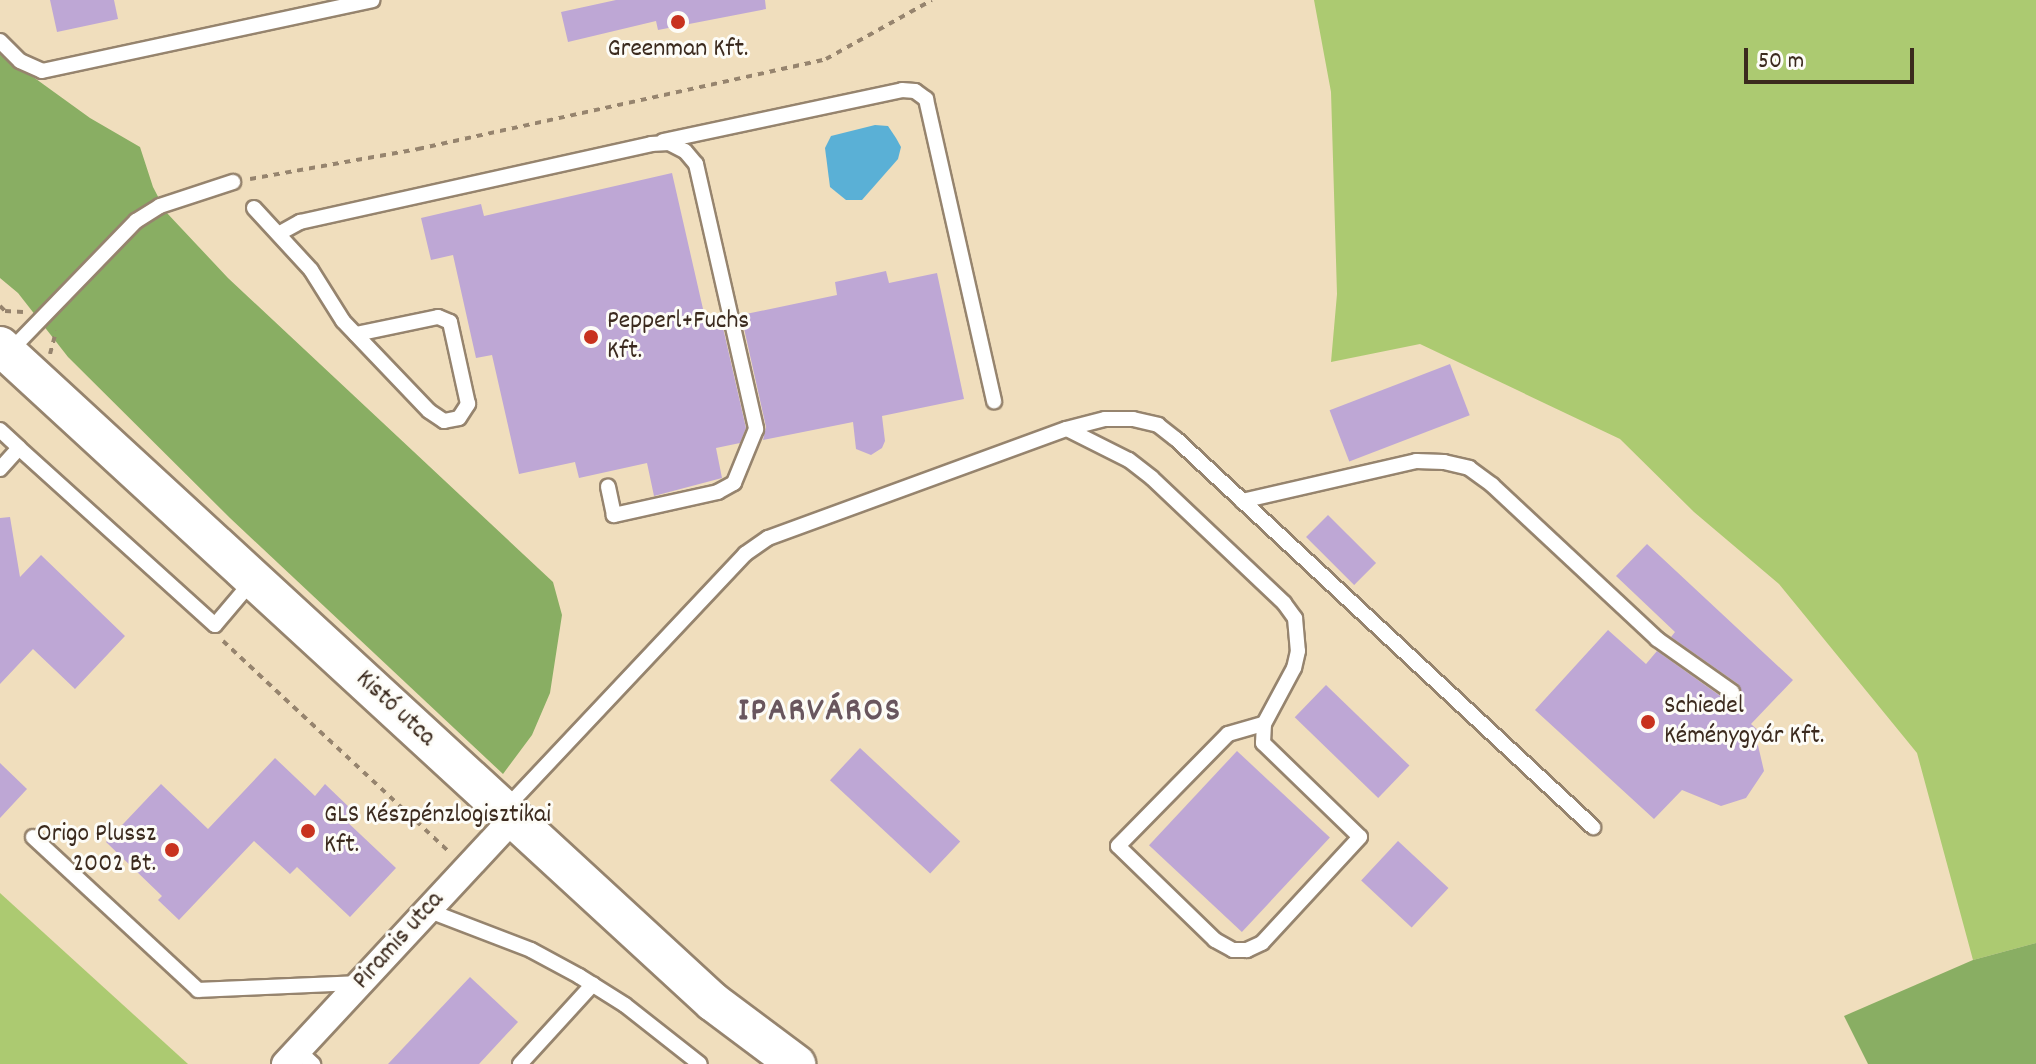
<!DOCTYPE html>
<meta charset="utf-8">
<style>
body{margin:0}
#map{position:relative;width:2036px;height:1064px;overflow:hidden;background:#f0debd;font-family:Dekko,sans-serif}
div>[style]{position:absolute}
.green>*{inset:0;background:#acca71}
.forest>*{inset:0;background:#89ae63}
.water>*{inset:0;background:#5ab0d6}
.building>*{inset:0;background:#bea7d5;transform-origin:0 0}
.path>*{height:4px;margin-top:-2px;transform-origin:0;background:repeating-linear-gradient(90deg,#96846e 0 6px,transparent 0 12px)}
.roads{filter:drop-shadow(2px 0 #96846e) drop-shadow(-2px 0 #96846e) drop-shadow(0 2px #96846e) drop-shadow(0 -2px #96846e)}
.lane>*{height:14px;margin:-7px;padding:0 7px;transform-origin:7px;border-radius:7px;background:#fff}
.street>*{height:26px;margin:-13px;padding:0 13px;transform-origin:13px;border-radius:13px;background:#fff}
.secondary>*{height:38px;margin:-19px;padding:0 19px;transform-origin:19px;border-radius:19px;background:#fff}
.dots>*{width:22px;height:22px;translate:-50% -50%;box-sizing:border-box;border:4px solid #fdfcf7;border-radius:50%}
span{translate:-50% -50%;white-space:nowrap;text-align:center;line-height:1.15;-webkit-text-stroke:6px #fdfcf7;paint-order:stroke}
.poi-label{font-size:26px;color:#3b2a1e}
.left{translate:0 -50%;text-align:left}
.right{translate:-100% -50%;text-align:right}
.street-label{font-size:26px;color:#3b2a1e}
.district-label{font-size:34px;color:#69565e;font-weight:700;letter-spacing:2px}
.scale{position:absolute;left:1744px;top:48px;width:170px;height:36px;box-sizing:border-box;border:4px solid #3b2a1e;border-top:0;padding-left:10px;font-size:24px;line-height:28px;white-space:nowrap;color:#3b2a1e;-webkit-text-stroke:6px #fdfcf7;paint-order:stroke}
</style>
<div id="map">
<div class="green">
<div style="clip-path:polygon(1314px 0,2036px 0,2036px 943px,1973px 960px,1917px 753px,1779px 584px,1694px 512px,1620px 439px,1420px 344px,1331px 362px,1337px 294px,1331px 92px)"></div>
<div style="clip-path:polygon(0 893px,188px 1064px,0 1064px)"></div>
</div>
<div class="forest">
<div style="clip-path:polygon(0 53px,90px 118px,140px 147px,153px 187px,166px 212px,228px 278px,553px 582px,562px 615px,550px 693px,532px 735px,503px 774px,230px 518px,68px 357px,18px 293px,0 278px)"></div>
<div style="clip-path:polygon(2036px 943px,2036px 1064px,1868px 1064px,1844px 1016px,1973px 960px)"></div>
</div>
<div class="water">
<div style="clip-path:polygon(875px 125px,888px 126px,896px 138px,901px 147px,898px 159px,862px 200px,846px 200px,830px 187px,825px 148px,831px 136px)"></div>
</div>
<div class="building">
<div style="clip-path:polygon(50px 0,114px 0,118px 19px,57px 32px)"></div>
<div style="clip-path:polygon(616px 0,765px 0,766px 9px,658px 30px,656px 21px,568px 42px,561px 12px)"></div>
<div style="clip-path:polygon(672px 173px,706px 322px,721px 319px,746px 428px,740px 443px,716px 448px,722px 478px,654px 496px,647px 463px,579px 478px,575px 462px,519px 474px,492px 355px,476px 358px,453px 255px,431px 260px,421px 218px,481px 204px,484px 216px)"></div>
<div style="clip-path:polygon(886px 271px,889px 283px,937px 273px,964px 399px,882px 416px,885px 441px,882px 448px,871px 455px,856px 449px,853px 422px,763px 440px,766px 427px,741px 315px,837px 295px,835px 282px)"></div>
<div style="left:1450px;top:364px;width:55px;height:129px;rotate:69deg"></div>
<div style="left:1328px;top:515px;width:68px;height:31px;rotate:45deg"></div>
<div style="clip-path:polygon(10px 517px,20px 577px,41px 555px,125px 636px,75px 689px,33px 649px,0 684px,0 518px)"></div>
<div style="clip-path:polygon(1647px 544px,1793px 680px,1751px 724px,1762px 734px,1757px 741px,1764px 771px,1746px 798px,1721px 806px,1682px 790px,1654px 819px,1535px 710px,1608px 630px,1646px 664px,1657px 651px,1726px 700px,1735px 701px,1741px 697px,1738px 684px,1671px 637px,1675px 632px,1616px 576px)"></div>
<div style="left:1326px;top:685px;width:116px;height:45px;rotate:44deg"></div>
<div style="left:860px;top:748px;width:137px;height:44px;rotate:43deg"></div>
<div style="left:1237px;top:751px;width:127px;height:129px;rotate:43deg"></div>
<div style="clip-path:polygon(275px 758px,315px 796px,325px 784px,351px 809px,343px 818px,396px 868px,350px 917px,297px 867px,290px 874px,254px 841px,179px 920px,158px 900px,162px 896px,106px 842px,161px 784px,208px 829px)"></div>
<div style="clip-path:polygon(0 763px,27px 789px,0 818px)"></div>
<div style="left:1398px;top:841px;width:69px;height:54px;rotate:43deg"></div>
<div style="clip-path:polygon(470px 977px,518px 1022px,479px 1064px,388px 1064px)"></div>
</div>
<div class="path">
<div style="left:250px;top:179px;width:171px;rotate:-10.1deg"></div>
<div style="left:418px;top:149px;width:418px;rotate:-12.4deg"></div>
<div style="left:826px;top:59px;width:121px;rotate:-29.1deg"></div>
<div style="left:0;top:306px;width:7px;rotate:45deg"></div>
<div style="left:5px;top:311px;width:18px;rotate:3deg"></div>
<div style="left:50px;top:354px;width:24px;rotate:-75deg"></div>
<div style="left:223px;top:641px;width:311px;rotate:43deg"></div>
</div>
<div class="roads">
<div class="lane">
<div style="left:0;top:41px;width:28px;rotate:45deg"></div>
<div style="left:20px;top:61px;width:24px;rotate:24deg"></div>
<div style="left:42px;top:71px;width:338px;rotate:-12.1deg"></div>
<div style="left:663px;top:141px;width:244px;rotate:-12deg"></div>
<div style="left:902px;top:90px;width:13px;rotate:4deg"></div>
<div style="left:915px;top:91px;width:14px;rotate:36deg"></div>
<div style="left:926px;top:99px;width:310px;rotate:77.3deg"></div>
<div style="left:254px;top:208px;width:84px;rotate:47.4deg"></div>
<div style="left:311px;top:270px;width:60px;rotate:57.9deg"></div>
<div style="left:343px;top:321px;width:124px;rotate:46.3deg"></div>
<div style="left:429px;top:411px;width:18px;rotate:34deg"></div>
<div style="left:444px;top:421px;width:15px;rotate:-11deg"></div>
<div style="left:459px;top:418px;width:17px;rotate:-57deg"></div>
<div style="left:468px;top:404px;width:84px;rotate:-102.4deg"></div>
<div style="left:450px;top:322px;width:13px;rotate:-157deg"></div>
<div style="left:438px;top:317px;width:84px;rotate:168.3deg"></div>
<div style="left:280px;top:233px;width:23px;rotate:-29deg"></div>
<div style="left:300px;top:222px;width:360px;rotate:-12.5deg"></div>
<div style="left:651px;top:144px;width:18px;rotate:-3deg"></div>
<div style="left:669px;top:143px;width:18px;rotate:27deg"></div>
<div style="left:685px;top:151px;width:17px;rotate:50deg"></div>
<div style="left:696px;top:164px;width:272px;rotate:77.2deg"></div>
<div style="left:756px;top:429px;width:58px;rotate:112.2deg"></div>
<div style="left:734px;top:483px;width:18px;rotate:151deg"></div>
<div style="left:718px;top:492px;width:107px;rotate:167.5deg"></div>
<div style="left:614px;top:515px;width:29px;rotate:-102deg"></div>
<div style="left:8px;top:353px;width:184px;rotate:-45.9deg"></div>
<div style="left:136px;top:221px;width:28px;rotate:-32deg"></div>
<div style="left:160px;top:206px;width:77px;rotate:-18.2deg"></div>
<div style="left:1067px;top:429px;width:69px;rotate:26.6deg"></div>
<div style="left:1129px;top:460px;width:29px;rotate:38deg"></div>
<div style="left:1152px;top:478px;width:182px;rotate:43.4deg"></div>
<div style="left:1284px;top:603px;width:19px;rotate:54deg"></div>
<div style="left:1295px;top:618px;width:33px;rotate:85deg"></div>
<div style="left:1298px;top:651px;width:17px;rotate:103deg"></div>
<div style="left:1294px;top:668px;width:64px;rotate:118.2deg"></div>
<div style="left:1264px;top:724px;width:19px;rotate:93deg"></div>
<div style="left:1263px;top:743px;width:135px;rotate:44.1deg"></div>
<div style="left:1360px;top:837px;width:144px;rotate:132.8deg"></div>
<div style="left:1262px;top:943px;width:17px;rotate:155deg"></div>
<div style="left:1247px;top:950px;width:14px;rotate:180deg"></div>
<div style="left:1233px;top:950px;width:21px;rotate:-151deg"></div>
<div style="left:1215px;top:940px;width:135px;rotate:-135.9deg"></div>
<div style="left:1118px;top:846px;width:157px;rotate:-45.5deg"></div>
<div style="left:1228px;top:734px;width:37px;rotate:-16deg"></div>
<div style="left:0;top:430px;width:26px;rotate:43deg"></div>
<div style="left:0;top:469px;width:28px;rotate:-48deg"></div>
<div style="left:19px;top:448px;width:264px;rotate:42.1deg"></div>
<div style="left:215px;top:625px;width:59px;rotate:-49.8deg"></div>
<div style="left:1242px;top:501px;width:179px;rotate:-12.9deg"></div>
<div style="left:1416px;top:461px;width:28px;rotate:2deg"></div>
<div style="left:1444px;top:462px;width:26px;rotate:13deg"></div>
<div style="left:1469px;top:468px;width:29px;rotate:36deg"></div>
<div style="left:1492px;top:485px;width:226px;rotate:43deg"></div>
<div style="left:1657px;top:639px;width:92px;rotate:35.2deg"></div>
<div style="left:504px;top:810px;width:352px;rotate:-46.7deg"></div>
<div style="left:745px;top:554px;width:28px;rotate:-35deg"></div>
<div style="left:768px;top:538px;width:317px;rotate:-20.1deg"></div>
<div style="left:1066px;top:429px;width:40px;rotate:-14.4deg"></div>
<div style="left:1105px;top:419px;width:28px"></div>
<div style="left:1133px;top:419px;width:26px;rotate:13deg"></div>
<div style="left:1158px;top:425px;width:23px;rotate:38deg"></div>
<div style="left:1176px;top:439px;width:570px;rotate:42.94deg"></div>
<div style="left:33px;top:837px;width:225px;rotate:42.8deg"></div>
<div style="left:198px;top:990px;width:162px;rotate:-2.5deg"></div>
<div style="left:427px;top:910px;width:111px;rotate:21deg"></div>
<div style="left:531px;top:950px;width:55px;rotate:28.4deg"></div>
<div style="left:579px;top:976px;width:54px;rotate:32.2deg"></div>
<div style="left:625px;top:1005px;width:95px;rotate:38.2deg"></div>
<div style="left:298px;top:1050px;width:21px;rotate:43deg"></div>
<div style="left:520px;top:1064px;width:108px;rotate:-47.6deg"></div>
</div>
<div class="street">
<div style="left:285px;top:1064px;width:335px;rotate:-47.1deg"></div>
</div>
<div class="secondary">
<div style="left:0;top:346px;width:969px;rotate:42.62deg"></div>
<div style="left:713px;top:1002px;width:104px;rotate:36.8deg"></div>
</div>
</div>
<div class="dots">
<div style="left:678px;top:22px;background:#c8321e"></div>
<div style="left:591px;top:337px;background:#c8321e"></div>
<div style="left:1648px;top:722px;background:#c8321e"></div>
<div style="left:308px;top:831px;background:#c8321e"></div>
<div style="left:172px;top:850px;background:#c8321e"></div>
</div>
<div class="poi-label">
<span style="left:678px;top:50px">Greenman Kft.</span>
<span class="left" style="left:607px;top:337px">Pepperl+Fuchs<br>Kft.</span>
<span class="left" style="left:1664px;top:722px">Schiedel<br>Kéménygyár Kft.</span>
<span class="left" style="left:324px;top:831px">GLS Készpénzlogisztikai<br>Kft.</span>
<span class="right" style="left:156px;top:850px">Origo Plussz<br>2002 Bt.</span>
</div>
<div class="street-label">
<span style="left:395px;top:709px;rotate:43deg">Kistó utca</span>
<span style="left:399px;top:941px;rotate:-48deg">Piramis utca</span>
</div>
<div class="district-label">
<span style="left:820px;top:713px">IPARVÁROS</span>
</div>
<div class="scale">50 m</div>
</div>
